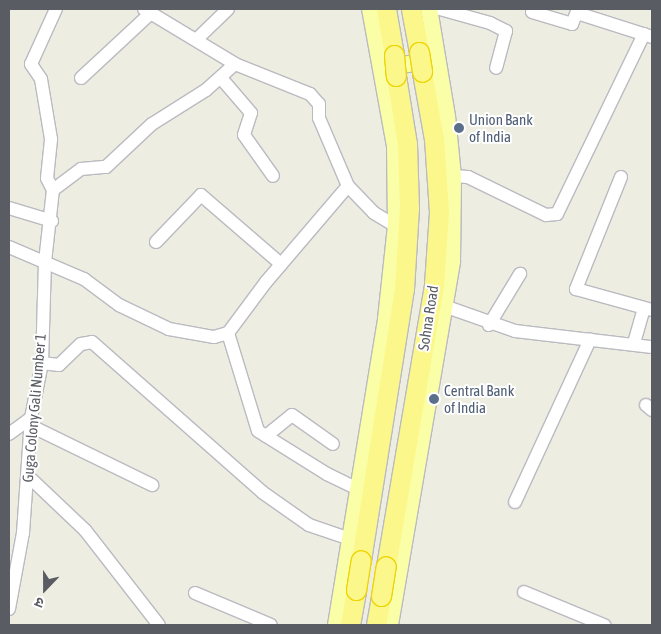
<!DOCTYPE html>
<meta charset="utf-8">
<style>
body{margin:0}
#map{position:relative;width:661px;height:634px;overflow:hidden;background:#edede2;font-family:"Asap Condensed","Noto Sans Devanagari",sans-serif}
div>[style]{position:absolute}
.roads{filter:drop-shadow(1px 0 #babac1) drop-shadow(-1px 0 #babac1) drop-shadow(0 1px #babac1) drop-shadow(0 -1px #babac1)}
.minor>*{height:12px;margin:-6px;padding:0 6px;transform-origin:6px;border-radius:6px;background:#fff}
.major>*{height:16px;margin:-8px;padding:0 8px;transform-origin:8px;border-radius:8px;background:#fafea6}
.highway>*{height:19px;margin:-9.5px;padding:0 9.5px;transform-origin:9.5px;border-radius:9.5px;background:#fcf78a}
.bridges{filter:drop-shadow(1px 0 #edd402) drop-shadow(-1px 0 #edd402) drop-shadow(0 1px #edd402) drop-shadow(0 -1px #edd402)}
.highway-bridge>*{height:19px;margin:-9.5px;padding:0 9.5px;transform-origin:9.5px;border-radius:9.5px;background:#fcf78a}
.dots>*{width:14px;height:14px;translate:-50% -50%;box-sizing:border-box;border:2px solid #fff;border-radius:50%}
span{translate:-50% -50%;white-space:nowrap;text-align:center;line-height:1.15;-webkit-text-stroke:4px #fff;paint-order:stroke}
.service-label{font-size:15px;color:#4e5e75}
.left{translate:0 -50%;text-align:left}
.street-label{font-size:15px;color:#5a5c63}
.frame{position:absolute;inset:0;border:10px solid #5a5c63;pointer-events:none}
.north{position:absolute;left:20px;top:564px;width:50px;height:50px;-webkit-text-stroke:4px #fff;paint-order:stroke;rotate:202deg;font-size:14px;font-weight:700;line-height:20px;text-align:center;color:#5a5c63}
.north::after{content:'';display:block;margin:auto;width:18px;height:22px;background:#5a5c63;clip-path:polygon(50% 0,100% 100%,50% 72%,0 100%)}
</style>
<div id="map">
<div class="roads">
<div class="minor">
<div style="left:144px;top:9px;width:106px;rotate:31.1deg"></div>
<div style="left:235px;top:64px;width:81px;rotate:21.8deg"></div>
<div style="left:310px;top:94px;width:13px;rotate:48deg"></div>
<div style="left:319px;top:104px;width:14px;rotate:90deg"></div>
<div style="left:319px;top:118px;width:74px;rotate:66.9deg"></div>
<div style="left:348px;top:186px;width:37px;rotate:46deg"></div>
<div style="left:374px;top:213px;width:26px;rotate:31deg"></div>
<div style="left:440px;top:9px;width:52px;rotate:15.6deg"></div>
<div style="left:490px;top:23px;width:18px;rotate:27deg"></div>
<div style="left:506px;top:31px;width:38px;rotate:105deg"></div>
<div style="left:532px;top:12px;width:42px;rotate:16.7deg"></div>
<div style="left:572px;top:24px;width:16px;rotate:-68deg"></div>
<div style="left:577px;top:13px;width:79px;rotate:17.7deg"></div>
<div style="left:197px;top:39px;width:43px;rotate:-44.1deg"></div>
<div style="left:81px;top:78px;width:96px;rotate:-42.9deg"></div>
<div style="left:221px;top:78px;width:46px;rotate:49.4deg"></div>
<div style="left:251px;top:113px;width:23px;rotate:108deg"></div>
<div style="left:244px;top:135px;width:50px;rotate:54.7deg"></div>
<div style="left:453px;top:176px;width:15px;rotate:4deg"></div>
<div style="left:468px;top:177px;width:87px;rotate:26deg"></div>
<div style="left:546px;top:215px;width:11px;rotate:-5deg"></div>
<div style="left:557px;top:214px;width:200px;rotate:-64.2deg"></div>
<div style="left:621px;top:177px;width:121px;rotate:111.9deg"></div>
<div style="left:576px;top:289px;width:79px;rotate:15.4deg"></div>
<div style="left:53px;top:190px;width:35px;rotate:-37deg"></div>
<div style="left:81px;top:169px;width:25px;rotate:-5deg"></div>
<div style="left:106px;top:167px;width:63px;rotate:-43.1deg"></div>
<div style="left:152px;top:124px;width:64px;rotate:-32.2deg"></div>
<div style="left:206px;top:90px;width:39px;rotate:-42deg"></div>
<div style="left:9px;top:208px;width:45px;rotate:16.8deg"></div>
<div style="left:156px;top:242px;width:65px;rotate:-46.2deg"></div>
<div style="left:201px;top:195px;width:106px;rotate:40.8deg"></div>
<div style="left:9px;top:247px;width:82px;rotate:23.1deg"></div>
<div style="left:84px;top:279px;width:44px;rotate:36.6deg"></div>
<div style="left:119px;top:305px;width:55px;rotate:25.6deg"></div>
<div style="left:169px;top:329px;width:46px;rotate:10.1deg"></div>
<div style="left:214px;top:337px;width:15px;rotate:-16deg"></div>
<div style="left:228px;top:333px;width:64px;rotate:-53.3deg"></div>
<div style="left:266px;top:282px;width:126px;rotate:-49.5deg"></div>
<div style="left:444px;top:306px;width:75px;rotate:19.4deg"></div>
<div style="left:515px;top:331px;width:138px;rotate:6.7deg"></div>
<div style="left:489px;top:325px;width:60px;rotate:-58.7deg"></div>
<div style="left:228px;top:333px;width:102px;rotate:73deg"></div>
<div style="left:258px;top:431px;width:81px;rotate:31.9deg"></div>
<div style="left:327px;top:474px;width:34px;rotate:26deg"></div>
<div style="left:634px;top:343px;width:35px;rotate:-74deg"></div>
<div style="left:42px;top:363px;width:17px;rotate:7deg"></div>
<div style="left:59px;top:365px;width:30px;rotate:-44deg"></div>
<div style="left:81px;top:344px;width:11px;rotate:-10deg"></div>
<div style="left:92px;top:342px;width:227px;rotate:41.4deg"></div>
<div style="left:262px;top:492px;width:57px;rotate:35.1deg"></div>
<div style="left:309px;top:525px;width:43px;rotate:18.9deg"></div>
<div style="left:646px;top:405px;width:8px;rotate:40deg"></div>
<div style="left:31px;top:426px;width:135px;rotate:26deg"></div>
<div style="left:9px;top:434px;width:27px;rotate:-36deg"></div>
<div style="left:266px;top:436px;width:33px;rotate:-39deg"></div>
<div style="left:292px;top:415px;width:50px;rotate:35.3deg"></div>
<div style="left:28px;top:476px;width:79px;rotate:43.5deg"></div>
<div style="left:85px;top:530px;width:120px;rotate:52.1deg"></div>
<div style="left:515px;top:502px;width:179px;rotate:-65.2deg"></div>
<div style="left:524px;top:592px;width:87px;rotate:22.4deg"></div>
<div style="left:195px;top:593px;width:82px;rotate:22.8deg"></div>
<div style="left:9px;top:609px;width:77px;rotate:-79.6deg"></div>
<div style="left:23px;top:533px;width:115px;rotate:-86deg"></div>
<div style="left:31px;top:418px;width:56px;rotate:-78.7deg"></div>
<div style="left:42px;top:363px;width:101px;rotate:-88.3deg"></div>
<div style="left:45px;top:262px;width:72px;rotate:-83.7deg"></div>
<div style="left:53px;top:190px;width:13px;rotate:-117deg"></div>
<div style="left:47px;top:178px;width:39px;rotate:-84deg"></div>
<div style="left:51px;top:139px;width:61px;rotate:-99.5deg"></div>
<div style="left:41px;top:79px;width:18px;rotate:-124deg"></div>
<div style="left:31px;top:64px;width:60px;rotate:-65.6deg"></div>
</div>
<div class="major">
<div style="left:383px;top:67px;width:50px;rotate:-6.8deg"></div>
<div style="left:336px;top:625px;width:310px;rotate:-80.7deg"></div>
<div style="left:386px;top:319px;width:94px;rotate:-83.9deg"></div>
<div style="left:396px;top:226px;width:80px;rotate:-90.7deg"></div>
<div style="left:395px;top:146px;width:139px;rotate:-100.3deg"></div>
<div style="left:390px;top:625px;width:369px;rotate:-80.3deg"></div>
<div style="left:452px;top:261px;width:85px;rotate:-89.3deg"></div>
<div style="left:453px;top:176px;width:60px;rotate:-95.7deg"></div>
<div style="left:447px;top:116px;width:109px;rotate:-99.5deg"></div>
</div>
<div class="highway">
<div style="left:386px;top:9px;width:47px;rotate:80.1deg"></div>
<div style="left:411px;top:9px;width:44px;rotate:79.5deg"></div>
<div style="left:361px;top:560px;width:274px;rotate:-81deg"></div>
<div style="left:404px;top:289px;width:81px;rotate:-86.5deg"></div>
<div style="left:409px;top:208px;width:64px;rotate:-91.8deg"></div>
<div style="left:407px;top:144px;width:69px;rotate:-99.2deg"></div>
<div style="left:386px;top:566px;width:286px;rotate:-80.3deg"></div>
<div style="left:434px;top:284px;width:72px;rotate:-86deg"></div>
<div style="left:439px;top:212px;width:73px;rotate:-93.9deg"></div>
<div style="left:434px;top:139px;width:68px;rotate:-100.2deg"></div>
<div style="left:350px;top:625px;width:36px;rotate:-80deg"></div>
<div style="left:376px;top:625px;width:29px;rotate:-80deg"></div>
</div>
</div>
<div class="bridges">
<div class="highway-bridge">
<div style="left:419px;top:52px;width:20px;rotate:81deg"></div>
<div style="left:394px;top:55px;width:21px;rotate:85deg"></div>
<div style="left:356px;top:590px;width:30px;rotate:-81deg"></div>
<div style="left:381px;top:596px;width:30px;rotate:-81deg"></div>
</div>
</div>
<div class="dots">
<div style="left:459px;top:128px;background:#5c6f8a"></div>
<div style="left:434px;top:399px;background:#5c6f8a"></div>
</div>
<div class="service-label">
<span class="left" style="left:469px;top:128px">Union Bank<br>of India</span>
<span class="left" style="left:444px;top:399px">Central Bank<br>of India</span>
</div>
<div class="street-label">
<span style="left:428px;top:318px;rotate:-81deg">Sohna Road</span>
<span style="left:34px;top:408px;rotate:-85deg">Guga Colony Gali Number 1</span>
</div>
<div class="frame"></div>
<div class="north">उ</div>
</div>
